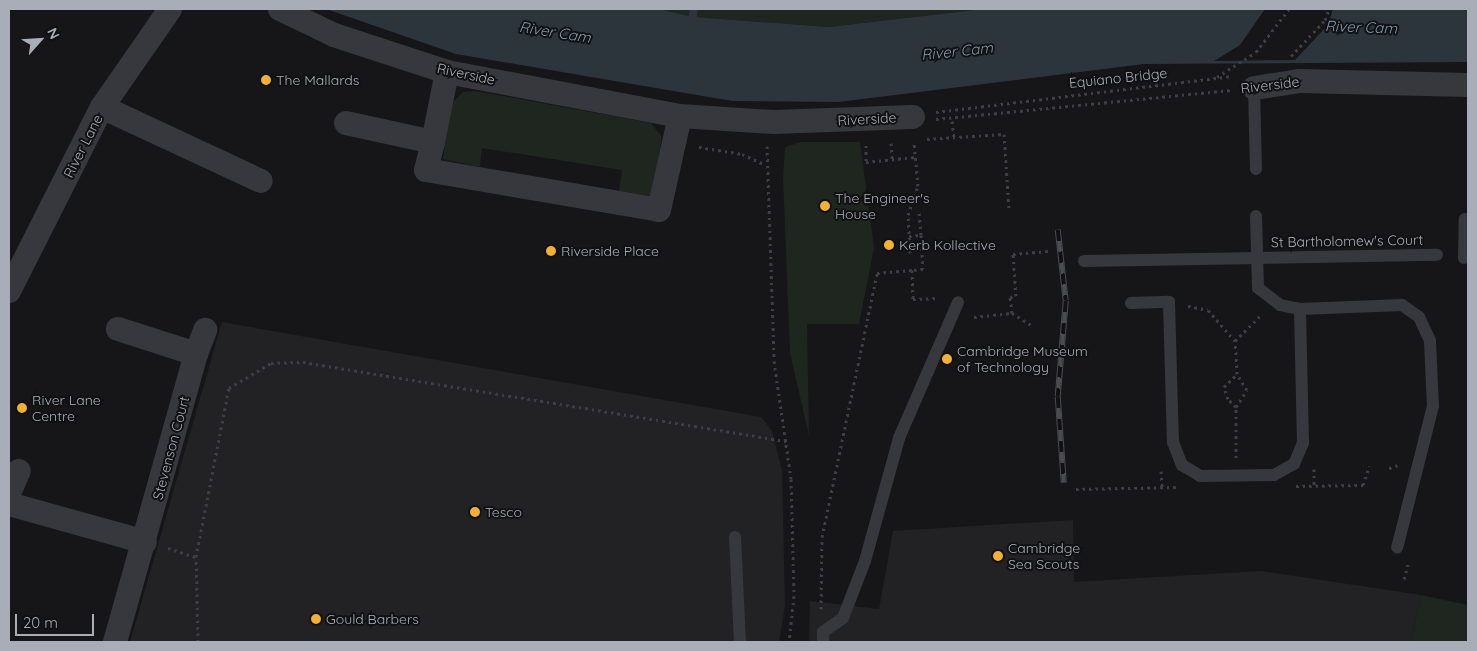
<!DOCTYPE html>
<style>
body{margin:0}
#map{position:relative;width:1477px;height:651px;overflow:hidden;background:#161618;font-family:Quicksand,sans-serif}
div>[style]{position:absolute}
.built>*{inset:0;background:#222225}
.green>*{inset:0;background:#1e261f}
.water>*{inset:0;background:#2c353c}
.pier>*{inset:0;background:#161618}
.stream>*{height:8px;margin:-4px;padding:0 4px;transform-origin:4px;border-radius:4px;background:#2c353c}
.path>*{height:3px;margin-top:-1.5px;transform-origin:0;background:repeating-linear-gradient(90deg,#3d3f44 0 2.5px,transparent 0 6.5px)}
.service>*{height:12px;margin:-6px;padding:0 6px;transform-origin:6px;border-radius:6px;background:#37383d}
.minor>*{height:24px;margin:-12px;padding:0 12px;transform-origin:12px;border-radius:12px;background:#37383d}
.rail>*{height:5.5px;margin-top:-2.75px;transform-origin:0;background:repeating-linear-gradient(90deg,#111113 0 11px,#4a4c52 0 22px);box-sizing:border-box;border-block:1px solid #4a4c52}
.dots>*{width:14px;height:14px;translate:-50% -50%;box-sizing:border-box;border:2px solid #111113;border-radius:50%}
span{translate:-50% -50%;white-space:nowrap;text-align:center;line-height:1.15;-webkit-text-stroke:4px #111113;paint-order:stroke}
.street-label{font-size:14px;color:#a8adb8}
.poi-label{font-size:14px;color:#a8adb8}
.left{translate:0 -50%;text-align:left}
.water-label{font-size:15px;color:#7f9bb3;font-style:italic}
.frame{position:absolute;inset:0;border:10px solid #a8adb8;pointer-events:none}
.north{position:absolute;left:15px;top:15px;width:50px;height:50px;-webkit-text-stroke:4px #111113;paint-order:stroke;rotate:64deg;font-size:14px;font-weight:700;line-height:20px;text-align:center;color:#a8adb8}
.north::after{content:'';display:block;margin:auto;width:18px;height:22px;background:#a8adb8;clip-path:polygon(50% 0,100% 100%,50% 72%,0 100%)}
.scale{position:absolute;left:15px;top:614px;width:79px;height:22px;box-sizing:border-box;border:2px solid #a8adb8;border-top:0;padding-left:6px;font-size:15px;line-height:18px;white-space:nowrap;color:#a8adb8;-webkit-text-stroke:4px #111113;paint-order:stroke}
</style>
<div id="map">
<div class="built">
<div style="clip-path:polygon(222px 322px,761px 417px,772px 431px,782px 470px,785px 606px,779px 642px,130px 642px)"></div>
<div style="clip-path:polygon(1073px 520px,1074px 582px,1261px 571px,1421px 595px,1411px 642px,809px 642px,810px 601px,879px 609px,893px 531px)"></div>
</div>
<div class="green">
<div style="clip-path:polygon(658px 9px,983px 9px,829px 27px,694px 17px)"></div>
<div style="clip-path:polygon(475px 91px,651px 123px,661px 136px,661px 144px,652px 196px,619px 191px,622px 170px,482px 148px,480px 167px,443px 159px,450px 105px,463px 92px)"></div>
<div style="clip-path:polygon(801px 142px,860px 142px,874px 248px,859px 324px,807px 324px,809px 436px,790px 353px,783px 177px,785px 147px)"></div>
<div style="clip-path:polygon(1421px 595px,1468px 605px,1468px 642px,1411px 642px)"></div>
</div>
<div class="water">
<div style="clip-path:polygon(326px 9px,658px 9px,694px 17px,829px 27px,983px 9px,1468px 9px,1468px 62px,1144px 64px,838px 102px,732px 101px,456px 54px)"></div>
</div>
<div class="pier">
<div style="clip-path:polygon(1265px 9px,1333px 9px,1328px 25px,1295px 60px,1214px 61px,1240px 45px)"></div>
</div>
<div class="stream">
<div style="left:691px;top:27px;width:18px;rotate:-81deg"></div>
</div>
<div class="path">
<div style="left:1291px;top:56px;width:50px;rotate:-46.6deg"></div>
<div style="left:1325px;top:20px;width:12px;rotate:-70deg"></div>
<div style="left:1217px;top:77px;width:46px;rotate:-32.7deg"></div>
<div style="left:1256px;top:52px;width:54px;rotate:-52.5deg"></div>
<div style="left:936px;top:112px;width:299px;rotate:-6.9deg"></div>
<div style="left:936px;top:119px;width:296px;rotate:-5.6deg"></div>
<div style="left:952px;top:121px;width:16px;rotate:83deg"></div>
<div style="left:927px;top:139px;width:77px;rotate:-3.7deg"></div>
<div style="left:1004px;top:134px;width:76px;rotate:86.2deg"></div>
<div style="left:891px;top:143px;width:16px;rotate:86deg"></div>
<div style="left:866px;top:145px;width:17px;rotate:90deg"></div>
<div style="left:866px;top:162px;width:49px;rotate:-5.8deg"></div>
<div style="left:767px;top:146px;width:215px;rotate:88.1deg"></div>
<div style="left:774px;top:361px;width:119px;rotate:81.8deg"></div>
<div style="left:791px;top:479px;width:117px;rotate:88.5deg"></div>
<div style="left:794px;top:596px;width:46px;rotate:96.2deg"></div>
<div style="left:699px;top:147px;width:44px;rotate:9.2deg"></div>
<div style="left:742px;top:154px;width:26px;rotate:25deg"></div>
<div style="left:921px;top:235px;width:34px;rotate:87deg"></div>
<div style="left:923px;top:269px;width:11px;rotate:175deg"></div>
<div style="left:912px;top:270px;width:29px;rotate:88deg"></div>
<div style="left:913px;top:299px;width:24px;rotate:-2deg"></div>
<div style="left:909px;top:236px;width:12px;rotate:-5deg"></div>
<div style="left:921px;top:235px;width:23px;rotate:-95deg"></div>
<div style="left:910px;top:253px;width:38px;rotate:-93deg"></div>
<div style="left:908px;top:215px;width:31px;rotate:-71deg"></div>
<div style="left:918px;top:186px;width:43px;rotate:-95.3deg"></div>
<div style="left:1188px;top:306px;width:20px;rotate:11deg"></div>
<div style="left:1208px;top:310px;width:41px;rotate:48.9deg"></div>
<div style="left:1012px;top:313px;width:16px;rotate:-97deg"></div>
<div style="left:1010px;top:297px;width:6px;rotate:-9deg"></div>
<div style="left:1016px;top:296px;width:42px;rotate:-94.1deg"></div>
<div style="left:1013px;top:254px;width:35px;rotate:-5deg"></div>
<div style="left:974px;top:317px;width:38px;rotate:-6deg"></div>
<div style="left:1012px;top:313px;width:26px;rotate:32deg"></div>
<div style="left:1236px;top:407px;width:11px;rotate:-135deg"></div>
<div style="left:1228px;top:399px;width:13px;rotate:-108deg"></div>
<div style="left:1224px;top:387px;width:18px;rotate:-45deg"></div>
<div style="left:1236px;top:458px;width:51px;rotate:-90deg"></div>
<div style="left:1236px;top:407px;width:20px;rotate:-57deg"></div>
<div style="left:1247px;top:390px;width:19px;rotate:-122deg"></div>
<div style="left:1237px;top:374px;width:33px;rotate:-93deg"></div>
<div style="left:1235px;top:341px;width:37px;rotate:-45deg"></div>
<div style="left:1389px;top:468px;width:9px;rotate:-18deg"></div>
<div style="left:1314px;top:469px;width:17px;rotate:90deg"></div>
<div style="left:1161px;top:471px;width:16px;rotate:86deg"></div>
<div style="left:1296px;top:486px;width:67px;rotate:-0.9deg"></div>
<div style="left:1363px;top:485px;width:20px;rotate:-72deg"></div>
<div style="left:1076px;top:489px;width:104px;rotate:-1.1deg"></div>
<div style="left:168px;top:548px;width:29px;rotate:18deg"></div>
<div style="left:1404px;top:579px;width:15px;rotate:-74deg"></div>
<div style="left:821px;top:609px;width:72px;rotate:-89.2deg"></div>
<div style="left:822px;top:537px;width:270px;rotate:-78.2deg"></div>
<div style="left:877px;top:273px;width:35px;rotate:-5deg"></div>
<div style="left:198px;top:642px;width:85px;rotate:-91.3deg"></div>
<div style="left:196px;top:557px;width:172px;rotate:-79deg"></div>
<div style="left:229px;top:388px;width:49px;rotate:-30.8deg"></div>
<div style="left:271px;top:363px;width:32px;rotate:-2deg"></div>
<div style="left:303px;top:362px;width:493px;rotate:9.3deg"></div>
</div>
<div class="service">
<div style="left:1254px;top:88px;width:81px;rotate:88.6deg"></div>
<div style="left:1464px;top:258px;width:39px;rotate:-89deg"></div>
<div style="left:1084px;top:261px;width:353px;rotate:-1deg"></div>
<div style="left:1131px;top:303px;width:38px;rotate:-2deg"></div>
<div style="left:1169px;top:302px;width:140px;rotate:88.4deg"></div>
<div style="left:1173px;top:442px;width:25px;rotate:69deg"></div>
<div style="left:1182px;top:465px;width:21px;rotate:31deg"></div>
<div style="left:1200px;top:476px;width:74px;rotate:-0.8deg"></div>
<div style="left:1274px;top:475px;width:23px;rotate:-29deg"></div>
<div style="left:1294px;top:464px;width:23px;rotate:-67deg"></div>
<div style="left:1303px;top:443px;width:134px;rotate:-91.3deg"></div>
<div style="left:1300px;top:309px;width:20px;rotate:-169deg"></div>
<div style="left:1280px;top:305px;width:28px;rotate:-142deg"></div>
<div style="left:1258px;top:288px;width:72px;rotate:-91.6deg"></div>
<div style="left:1300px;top:309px;width:102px;rotate:-2.2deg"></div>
<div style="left:1402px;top:305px;width:21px;rotate:35deg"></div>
<div style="left:1419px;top:317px;width:26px;rotate:65deg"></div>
<div style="left:1430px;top:341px;width:65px;rotate:87.4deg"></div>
<div style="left:1433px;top:406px;width:146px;rotate:104.2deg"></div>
<div style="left:735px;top:537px;width:105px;rotate:87.3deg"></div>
<div style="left:823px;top:642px;width:10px;rotate:-90deg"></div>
<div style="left:823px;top:632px;width:24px;rotate:-35deg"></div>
<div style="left:843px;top:618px;width:61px;rotate:-68.9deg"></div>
<div style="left:865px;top:561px;width:128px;rotate:-74.5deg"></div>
<div style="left:899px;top:438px;width:148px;rotate:-66.5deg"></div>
</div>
<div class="minor">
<div style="left:280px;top:9px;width:60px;rotate:25.7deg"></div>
<div style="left:334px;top:35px;width:119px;rotate:18.1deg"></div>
<div style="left:447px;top:72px;width:237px;rotate:10.7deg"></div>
<div style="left:680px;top:116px;width:94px;rotate:3.7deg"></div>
<div style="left:774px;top:122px;width:139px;rotate:-2.1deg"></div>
<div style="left:1254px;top:88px;width:47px;rotate:-8.7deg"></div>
<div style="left:1300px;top:81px;width:168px;rotate:1.4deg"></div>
<div style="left:102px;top:107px;width:175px;rotate:25deg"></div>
<div style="left:346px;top:123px;width:89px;rotate:12.3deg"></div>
<div style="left:433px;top:142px;width:29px;rotate:104deg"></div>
<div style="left:426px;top:170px;width:236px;rotate:9.7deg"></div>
<div style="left:659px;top:210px;width:96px;rotate:-77.4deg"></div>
<div style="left:433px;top:142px;width:71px;rotate:-78.7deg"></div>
<div style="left:9px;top:291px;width:206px;rotate:-63.2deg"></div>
<div style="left:102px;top:107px;width:119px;rotate:-55.2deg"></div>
<div style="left:196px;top:354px;width:26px;rotate:-69deg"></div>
<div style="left:9px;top:493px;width:24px;rotate:-66deg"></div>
<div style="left:9px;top:504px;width:141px;rotate:15.6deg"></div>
<div style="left:115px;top:642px;width:299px;rotate:-74.3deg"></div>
<div style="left:196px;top:354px;width:82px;rotate:-162.2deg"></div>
</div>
<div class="rail">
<div style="left:1058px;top:230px;width:71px;rotate:83.6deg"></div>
<div style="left:1066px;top:301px;width:96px;rotate:94.8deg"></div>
<div style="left:1058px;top:397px;width:86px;rotate:86deg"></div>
</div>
<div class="dots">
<div style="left:266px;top:80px;background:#f2b134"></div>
<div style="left:825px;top:206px;background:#f2b134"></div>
<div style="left:889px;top:245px;background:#f2b134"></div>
<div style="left:551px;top:251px;background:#f2b134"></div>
<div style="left:947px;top:359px;background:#f2b134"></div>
<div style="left:22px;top:408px;background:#f2b134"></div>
<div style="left:475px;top:512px;background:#f2b134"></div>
<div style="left:998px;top:556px;background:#f2b134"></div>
<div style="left:316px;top:619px;background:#f2b134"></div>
</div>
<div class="street-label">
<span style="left:466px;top:74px;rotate:12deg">Riverside</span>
<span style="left:1118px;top:78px;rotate:-6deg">Equiano Bridge</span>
<span style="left:1270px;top:85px;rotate:-7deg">Riverside</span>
<span style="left:867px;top:119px;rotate:-3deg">Riverside</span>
<span style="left:83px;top:146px;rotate:-63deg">River Lane</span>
<span style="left:1347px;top:241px;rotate:-1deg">St Bartholomew's Court</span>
<span style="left:171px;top:448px;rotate:-75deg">Stevenson Court</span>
</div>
<div class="poi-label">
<span class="left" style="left:276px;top:80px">The Mallards</span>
<span class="left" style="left:835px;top:206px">The Engineer's<br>House</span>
<span class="left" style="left:899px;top:245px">Kerb Kollective</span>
<span class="left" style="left:561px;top:251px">Riverside Place</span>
<span class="left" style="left:957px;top:359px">Cambridge Museum<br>of Technology</span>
<span class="left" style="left:32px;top:408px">River Lane<br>Centre</span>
<span class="left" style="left:485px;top:512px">Tesco</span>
<span class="left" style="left:1008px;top:556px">Cambridge<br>Sea Scouts</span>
<span class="left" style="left:326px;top:619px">Gould Barbers</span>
</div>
<div class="water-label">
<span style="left:1361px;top:27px;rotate:2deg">River Cam</span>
<span style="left:555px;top:32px;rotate:9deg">River Cam</span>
<span style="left:957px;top:51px;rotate:-6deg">River Cam</span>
</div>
<div class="frame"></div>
<div class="north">N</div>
<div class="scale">20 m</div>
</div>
